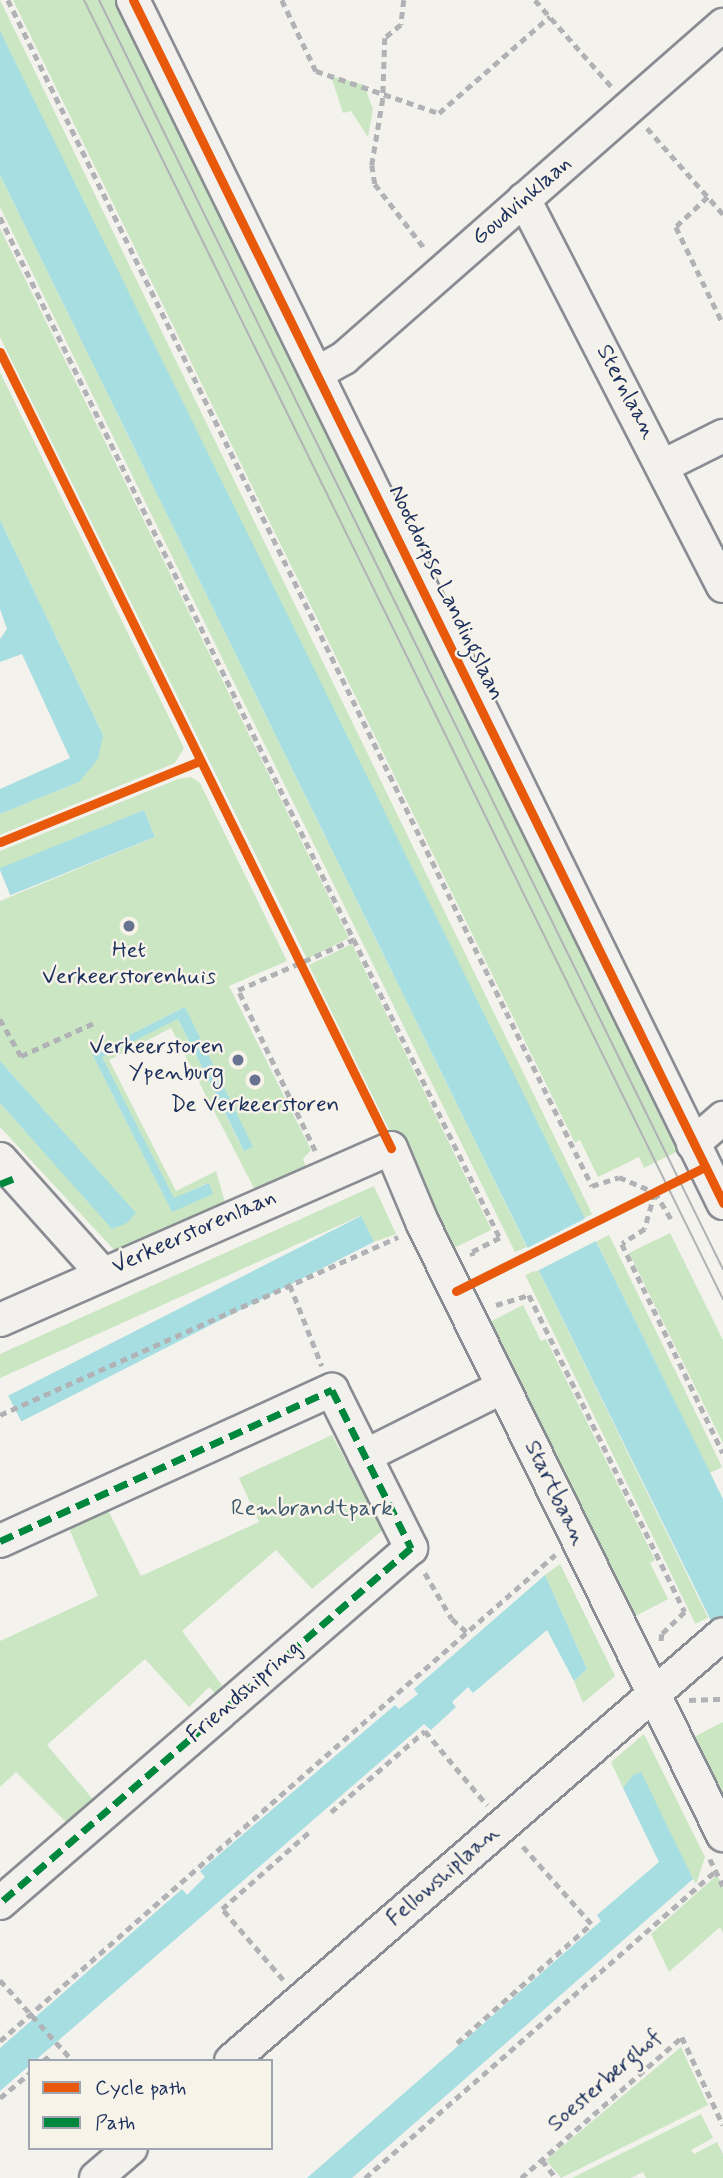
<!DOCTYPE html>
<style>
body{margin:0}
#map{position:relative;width:723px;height:2178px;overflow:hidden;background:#f4f2ec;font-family:Mynerve,sans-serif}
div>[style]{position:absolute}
.green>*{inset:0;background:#cae6c3;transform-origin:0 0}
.water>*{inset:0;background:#a6dee2;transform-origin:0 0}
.pier>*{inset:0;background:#f4f2ec;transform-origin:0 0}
.path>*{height:4.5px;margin-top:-2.25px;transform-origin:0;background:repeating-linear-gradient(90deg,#b1b2b5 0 7px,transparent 0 12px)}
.roads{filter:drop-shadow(2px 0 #898c92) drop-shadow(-2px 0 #898c92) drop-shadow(0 2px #898c92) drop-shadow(0 -2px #898c92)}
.minor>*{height:32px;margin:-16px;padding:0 16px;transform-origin:16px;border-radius:16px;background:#f2f1ed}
.tram>*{height:2px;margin:-1px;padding:0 1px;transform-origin:1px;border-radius:1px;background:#b1b2b5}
.quiet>*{height:7px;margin-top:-3.5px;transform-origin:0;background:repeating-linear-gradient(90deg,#00873e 0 14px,transparent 0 21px)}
.cycleway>*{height:9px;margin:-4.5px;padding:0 4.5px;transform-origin:4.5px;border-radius:4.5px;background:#e8590c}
.dots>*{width:19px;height:19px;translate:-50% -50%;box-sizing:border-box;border:4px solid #f7f3e8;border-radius:50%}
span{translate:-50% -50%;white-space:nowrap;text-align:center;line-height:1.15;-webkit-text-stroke:5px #f7f3e8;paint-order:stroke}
.street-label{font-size:23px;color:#1b2f5e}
.poi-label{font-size:23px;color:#1b2f5e}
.right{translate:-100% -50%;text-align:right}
.park-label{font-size:23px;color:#3e5a6f}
.legend{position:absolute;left:28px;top:2059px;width:245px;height:91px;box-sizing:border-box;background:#f7f3e8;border:2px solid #9fa5b1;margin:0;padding:9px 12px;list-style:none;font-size:21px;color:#1b2f5e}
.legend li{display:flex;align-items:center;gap:14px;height:35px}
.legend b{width:35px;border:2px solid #9fa5b1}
</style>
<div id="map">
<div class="green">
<div style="left:0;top:0;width:1351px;height:31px;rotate:64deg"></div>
<div style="clip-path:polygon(13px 0,124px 0,126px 4px,117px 8px,127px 29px,136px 25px,144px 40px,135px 45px,289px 357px,298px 353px,324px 406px,316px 410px,440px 664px,449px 660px,454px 670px,446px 674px,542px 870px,550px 866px,555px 897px,660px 1110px,688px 1146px,644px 1168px,639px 1157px,598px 1177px,580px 1140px,575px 1143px)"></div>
<div style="clip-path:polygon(331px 76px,364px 85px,373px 109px,368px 137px,351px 111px,343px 113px)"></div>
<div style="clip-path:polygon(0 175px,527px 1247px,515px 1252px,259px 733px,0 207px)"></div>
<div style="clip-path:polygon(0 228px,349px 938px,307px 959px,0 337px)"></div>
<div style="clip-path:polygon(0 372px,184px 748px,175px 763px,0 835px,0 814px,79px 782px,103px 735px,0 520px)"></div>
<div style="clip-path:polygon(evenodd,178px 779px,191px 777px,200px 783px,287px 961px,229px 986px,311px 1150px,303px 1159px,307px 1170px,256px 1192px,171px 1028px,109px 1060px,176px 1191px,216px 1171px,226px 1206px,117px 1253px,0 1127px,0 1103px,112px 1228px,135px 1213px,0 1061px,0 901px,155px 837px,144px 810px,0 869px,0 851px,178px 779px,185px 1007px,243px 1150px,178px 1019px,101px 1057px,174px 1199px,208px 1183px,172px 1212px,92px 1054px,185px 1007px)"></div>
<div style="left:352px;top:944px;width:318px;height:48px;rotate:64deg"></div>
<div style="clip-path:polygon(374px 1186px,396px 1234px,374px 1242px,360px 1216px,0 1378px,0 1354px)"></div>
<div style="clip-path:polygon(670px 1233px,723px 1340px,723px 1443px,629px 1253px)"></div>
<div style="left:609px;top:1235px;width:258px;height:14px;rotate:64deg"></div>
<div style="left:538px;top:1269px;width:388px;height:14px;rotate:64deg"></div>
<div style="clip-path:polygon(523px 1305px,541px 1341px,546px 1339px,655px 1560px,650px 1563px,668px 1599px,632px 1618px,486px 1324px)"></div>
<div style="clip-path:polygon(332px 1435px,383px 1530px,312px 1589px,276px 1550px,182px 1631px,224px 1688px,217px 1695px,209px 1687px,189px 1707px,145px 1659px,47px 1745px,97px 1804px,71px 1827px,16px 1772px,0 1787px,0 1641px,98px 1596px,68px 1526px,107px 1508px,141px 1576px,259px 1522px,239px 1478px)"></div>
<div style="clip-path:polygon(560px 1564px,615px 1676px,583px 1703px,574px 1681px,587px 1669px,545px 1575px)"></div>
<div style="clip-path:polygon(723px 1722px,723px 1805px,690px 1739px)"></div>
<div style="clip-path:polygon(644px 1734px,705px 1857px,696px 1884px,633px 1775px,623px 1788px,611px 1762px)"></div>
<div style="clip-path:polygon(717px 1875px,723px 1887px,723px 1933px,720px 1927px,669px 1972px,651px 1934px)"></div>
<div style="clip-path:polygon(681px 2047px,708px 2105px,561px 2178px,546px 2160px)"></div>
<div style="clip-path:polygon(701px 2114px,713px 2138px,691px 2150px,694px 2154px,717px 2142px,723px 2154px,723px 2178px,646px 2178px,643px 2172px,631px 2178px,572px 2178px)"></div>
</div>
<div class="water">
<div style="clip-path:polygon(0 31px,723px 1499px,723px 1645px,0 175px)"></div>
<div style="clip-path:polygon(0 520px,103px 735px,98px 759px,79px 782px,0 814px,0 789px,70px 758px,22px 654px,0 662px,0 639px,7px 629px,0 609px)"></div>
<div style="left:144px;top:810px;width:29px;height:156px;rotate:68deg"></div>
<div style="clip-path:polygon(185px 1007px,253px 1147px,244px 1151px,178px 1019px,102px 1057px,174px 1198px,209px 1183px,213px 1194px,172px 1212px,92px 1054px)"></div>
<div style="clip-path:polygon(0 1061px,136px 1213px,127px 1223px,112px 1229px,0 1103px)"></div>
<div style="left:361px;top:1216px;width:29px;height:396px;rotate:63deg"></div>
<div style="clip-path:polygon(545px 1575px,587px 1669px,574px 1681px,547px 1630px,473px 1693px,468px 1687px,452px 1702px,456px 1707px,431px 1730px,424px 1724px,0 2091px,0 2048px,182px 1889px,187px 1895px,205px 1877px,200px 1871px,395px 1705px,399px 1709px,418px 1694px,414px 1689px)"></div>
<div style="clip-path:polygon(641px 1772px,693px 1879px,352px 2178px,307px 2178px,601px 1921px,597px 1915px,659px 1862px,623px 1788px,633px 1775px)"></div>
</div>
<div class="pier">
<div style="left:588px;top:1217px;width:25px;height:72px;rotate:63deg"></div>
</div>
<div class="path">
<div style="left:8px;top:0;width:1322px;rotate:63.78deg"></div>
<div style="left:592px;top:1186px;width:28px;rotate:-18deg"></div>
<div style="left:619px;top:1177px;width:39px;rotate:23deg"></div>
<div style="left:655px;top:1192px;width:33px;rotate:59deg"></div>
<div style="left:282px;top:0;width:79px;rotate:64.4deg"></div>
<div style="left:316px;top:71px;width:130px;rotate:18.9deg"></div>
<div style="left:439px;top:113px;width:147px;rotate:-41.1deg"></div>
<div style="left:404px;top:0;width:25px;rotate:97deg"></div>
<div style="left:401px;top:25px;width:21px;rotate:141deg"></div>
<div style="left:385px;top:38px;width:61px;rotate:91.9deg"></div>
<div style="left:383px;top:99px;width:67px;rotate:99.5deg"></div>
<div style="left:372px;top:165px;width:19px;rotate:81deg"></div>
<div style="left:375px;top:184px;width:82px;rotate:52.4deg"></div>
<div style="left:535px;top:0;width:116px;rotate:48.5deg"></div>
<div style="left:647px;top:128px;width:115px;rotate:48.5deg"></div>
<div style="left:708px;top:197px;width:44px;rotate:136.8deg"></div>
<div style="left:676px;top:227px;width:108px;rotate:64.1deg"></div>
<div style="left:0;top:217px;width:1137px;rotate:63.91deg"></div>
<div style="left:500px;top:1238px;width:31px;rotate:153deg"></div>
<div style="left:472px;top:1252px;width:4px;rotate:76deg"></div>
<div style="left:0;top:1019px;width:43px;rotate:60.4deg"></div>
<div style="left:21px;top:1056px;width:82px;rotate:-24.4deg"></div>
<div style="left:315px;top:1151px;width:178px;rotate:-115.6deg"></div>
<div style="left:238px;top:990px;width:128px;rotate:-23.6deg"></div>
<div style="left:655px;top:1193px;width:37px;rotate:106deg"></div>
<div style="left:645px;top:1229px;width:27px;rotate:147deg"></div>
<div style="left:622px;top:1244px;width:232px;rotate:64.2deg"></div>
<div style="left:290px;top:1285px;width:87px;rotate:68.4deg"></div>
<div style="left:496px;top:1305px;width:34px;rotate:-17deg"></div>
<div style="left:529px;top:1295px;width:353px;rotate:63.8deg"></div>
<div style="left:685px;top:1612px;width:32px;rotate:136deg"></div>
<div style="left:662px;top:1634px;width:10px;rotate:96deg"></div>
<div style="left:0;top:1415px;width:436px;rotate:-24.1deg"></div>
<div style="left:425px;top:1573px;width:53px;rotate:59.6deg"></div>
<div style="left:452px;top:1619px;width:20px;rotate:41deg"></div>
<div style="left:689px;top:1700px;width:34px;rotate:-2deg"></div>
<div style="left:331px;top:1812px;width:124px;rotate:-40.8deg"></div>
<div style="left:425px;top:1731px;width:97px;rotate:50deg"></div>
<div style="left:710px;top:1859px;width:30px;rotate:64deg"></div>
<div style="left:0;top:1980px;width:109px;rotate:48deg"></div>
<div style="left:283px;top:1980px;width:94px;rotate:-130.7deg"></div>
<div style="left:222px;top:1909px;width:116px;rotate:-41.5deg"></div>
<div style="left:0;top:2041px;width:738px;rotate:-41.21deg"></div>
<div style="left:457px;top:2043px;width:179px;rotate:-41.6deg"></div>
<div style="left:591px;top:1924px;width:104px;rotate:-131.5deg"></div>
<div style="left:43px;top:2061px;width:9px;rotate:-41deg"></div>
<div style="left:0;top:2098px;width:39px;rotate:-40deg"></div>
<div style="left:542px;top:2160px;width:23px;rotate:52deg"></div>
<div style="left:365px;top:2178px;width:466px;rotate:-41.2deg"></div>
<div style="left:521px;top:2178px;width:214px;rotate:-41.2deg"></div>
<div style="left:682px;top:2037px;width:97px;rotate:65deg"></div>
</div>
<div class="roads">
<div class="minor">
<div style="left:133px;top:0;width:1340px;rotate:63.87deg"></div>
<div style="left:524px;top:199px;width:435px;rotate:62.8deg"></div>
<div style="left:317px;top:373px;width:31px;rotate:-29deg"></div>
<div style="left:344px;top:358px;width:505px;rotate:-41.3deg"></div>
<div style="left:665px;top:465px;width:65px;rotate:-26.6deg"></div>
<div style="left:693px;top:1144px;width:40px;rotate:-41deg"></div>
<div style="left:0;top:1159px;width:153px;rotate:48.2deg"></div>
<div style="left:0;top:1320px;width:427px;rotate:-23.7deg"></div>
<div style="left:391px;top:1148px;width:82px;rotate:67.2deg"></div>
<div style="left:423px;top:1224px;width:681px;rotate:63.85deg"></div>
<div style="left:365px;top:1456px;width:154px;rotate:-26.6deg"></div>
<div style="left:0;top:1541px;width:365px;rotate:-24.5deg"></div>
<div style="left:332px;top:1390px;width:177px;rotate:63.4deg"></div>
<div style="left:411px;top:1548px;width:543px;rotate:139.18deg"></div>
<div style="left:231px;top:2061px;width:651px;rotate:-40.95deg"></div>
<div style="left:96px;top:2178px;width:46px;rotate:-40.6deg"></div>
</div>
</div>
<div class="tram">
<div style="left:84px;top:0;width:1448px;rotate:63.81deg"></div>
<div style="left:99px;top:0;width:1414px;rotate:63.82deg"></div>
</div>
<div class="quiet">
<div style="left:0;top:1184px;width:18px;rotate:-22deg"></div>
<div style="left:0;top:1541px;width:365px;rotate:-24.5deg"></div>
<div style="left:332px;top:1390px;width:177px;rotate:63.4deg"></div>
<div style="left:411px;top:1548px;width:543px;rotate:139.18deg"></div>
</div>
<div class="cycleway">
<div style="left:133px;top:0;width:1340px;rotate:63.87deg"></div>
<div style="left:0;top:352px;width:887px;rotate:63.84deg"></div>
<div style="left:0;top:842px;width:215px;rotate:-22.1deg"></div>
<div style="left:456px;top:1291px;width:278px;rotate:-26.5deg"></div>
</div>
<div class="dots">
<div style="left:129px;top:926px;background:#677390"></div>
<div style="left:238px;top:1060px;background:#677390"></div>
<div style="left:255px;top:1080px;background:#677390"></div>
</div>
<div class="street-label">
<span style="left:522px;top:201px;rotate:-41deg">Goudvinklaan</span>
<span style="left:626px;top:392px;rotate:62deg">Sternlaan</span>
<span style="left:446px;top:593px;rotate:64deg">Nootdorpse Landingslaan</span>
<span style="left:194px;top:1232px;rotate:-24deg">Verkeerstorenlaan</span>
<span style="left:555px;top:1493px;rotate:64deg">Startbaan</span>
<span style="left:244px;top:1692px;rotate:-41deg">Friendshipring</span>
<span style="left:443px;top:1876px;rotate:-41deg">Fellowshiplaan</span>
<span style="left:605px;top:2081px;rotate:-41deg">Soesterberghof</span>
</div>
<div class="poi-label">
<span style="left:129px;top:964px">Het<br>Verkeerstorenhuis</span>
<span class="right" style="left:224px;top:1060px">Verkeerstoren<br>Ypenburg</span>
<span style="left:255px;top:1105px">De Verkeerstoren</span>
</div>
<div class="park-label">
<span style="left:312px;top:1509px">Rembrandtpark</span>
</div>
<ul class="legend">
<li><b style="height:9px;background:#e8590c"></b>Cycle path</li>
<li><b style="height:9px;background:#00873e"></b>Path</li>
</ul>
</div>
